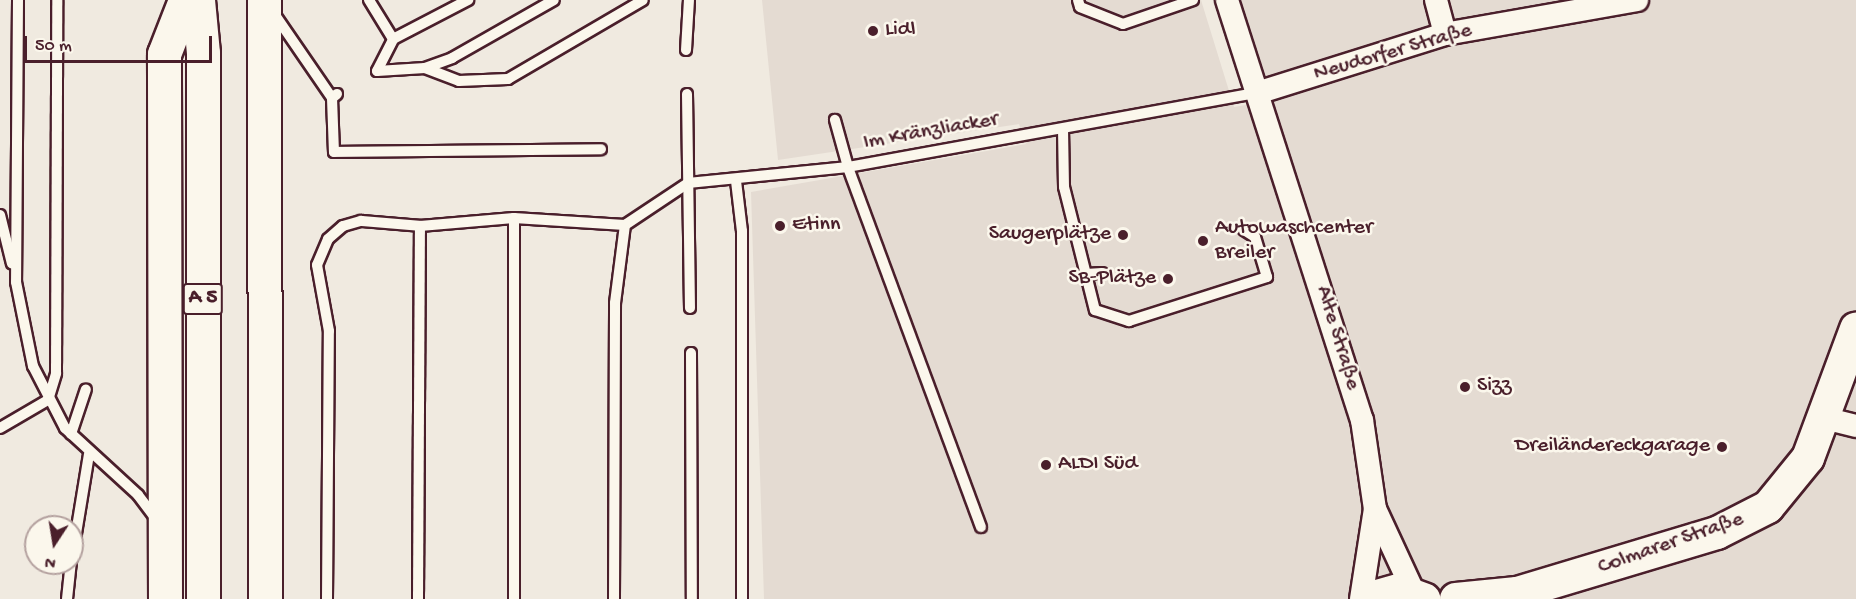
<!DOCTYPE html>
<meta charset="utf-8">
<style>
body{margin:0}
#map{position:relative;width:1856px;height:599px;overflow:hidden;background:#f0eae0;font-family:"Gochi Hand",sans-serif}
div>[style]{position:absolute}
.built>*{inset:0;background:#e4dbd2}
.roads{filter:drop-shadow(2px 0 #4a1f2b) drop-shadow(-2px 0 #4a1f2b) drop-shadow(0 2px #4a1f2b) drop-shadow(0 -2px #4a1f2b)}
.lane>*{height:10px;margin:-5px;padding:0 5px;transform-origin:5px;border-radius:5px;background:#fbf7ec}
.street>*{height:22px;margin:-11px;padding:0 11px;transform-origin:11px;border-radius:11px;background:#fbf7ec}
.secondary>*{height:32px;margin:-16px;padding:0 16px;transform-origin:16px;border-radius:16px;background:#fbf7ec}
.highway>*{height:33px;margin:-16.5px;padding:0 16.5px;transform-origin:16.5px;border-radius:16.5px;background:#fbf7ec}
.dots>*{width:16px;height:16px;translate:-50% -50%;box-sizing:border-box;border:3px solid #fbf7ec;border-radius:50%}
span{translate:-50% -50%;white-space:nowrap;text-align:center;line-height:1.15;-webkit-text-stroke:5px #fbf7ec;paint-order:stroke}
.shield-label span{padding:2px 4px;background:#fbf7ec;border:2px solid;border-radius:4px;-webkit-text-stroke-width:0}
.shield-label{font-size:21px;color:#4a1f2b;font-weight:700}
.poi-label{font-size:22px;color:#4a1f2b}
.left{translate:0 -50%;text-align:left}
.right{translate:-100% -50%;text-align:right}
.street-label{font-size:22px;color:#4a1f2b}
.north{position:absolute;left:24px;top:515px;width:60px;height:60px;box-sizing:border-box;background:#fbf7ec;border:2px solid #b4a19f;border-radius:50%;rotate:192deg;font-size:16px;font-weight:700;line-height:24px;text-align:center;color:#4a1f2b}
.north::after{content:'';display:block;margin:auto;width:21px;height:27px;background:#4a1f2b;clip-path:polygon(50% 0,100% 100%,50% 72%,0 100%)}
.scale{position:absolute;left:24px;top:36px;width:188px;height:27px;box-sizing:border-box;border:3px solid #4a1f2b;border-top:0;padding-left:8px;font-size:18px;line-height:21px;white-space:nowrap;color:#4a1f2b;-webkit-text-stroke:4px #fbf7ec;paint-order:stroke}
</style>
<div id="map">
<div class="built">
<div style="clip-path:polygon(762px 0,1201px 0,1234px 107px,1271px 101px,1238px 0,1856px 0,1856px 599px,764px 599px,751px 192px,1026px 144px,1019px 124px,778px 160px)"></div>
</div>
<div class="roads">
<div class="lane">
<div style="left:18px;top:0;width:282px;rotate:90.4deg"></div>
<div style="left:16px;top:282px;width:86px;rotate:78.6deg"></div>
<div style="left:33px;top:366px;width:70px;rotate:62.7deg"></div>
<div style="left:65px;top:428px;width:99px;rotate:42.5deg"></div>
<div style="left:138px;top:495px;width:30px;rotate:53deg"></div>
<div style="left:369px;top:0;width:46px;rotate:58.4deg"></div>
<div style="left:1078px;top:0;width:7px;rotate:74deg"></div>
<div style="left:1080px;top:7px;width:46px;rotate:21.6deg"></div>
<div style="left:1123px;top:24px;width:74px;rotate:-18.9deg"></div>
<div style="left:273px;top:12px;width:104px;rotate:55.5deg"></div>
<div style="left:686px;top:50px;width:50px;rotate:-86.6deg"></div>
<div style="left:425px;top:68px;width:36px;rotate:21deg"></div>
<div style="left:459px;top:81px;width:49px;rotate:-2.3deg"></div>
<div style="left:508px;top:79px;width:156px;rotate:-30.3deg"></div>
<div style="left:377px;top:71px;width:48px;rotate:-3.6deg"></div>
<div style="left:425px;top:68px;width:29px;rotate:-20deg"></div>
<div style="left:452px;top:58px;width:117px;rotate:-29.6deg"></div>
<div style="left:377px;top:71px;width:36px;rotate:-63deg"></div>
<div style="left:393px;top:39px;width:85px;rotate:-27.5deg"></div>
<div style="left:337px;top:94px;width:6px;rotate:141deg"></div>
<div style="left:332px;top:98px;width:54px;rotate:87.9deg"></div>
<div style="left:334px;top:152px;width:267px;rotate:-0.6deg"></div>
<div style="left:687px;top:94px;width:214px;rotate:89.2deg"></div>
<div style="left:1063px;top:129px;width:58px;rotate:89deg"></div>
<div style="left:1064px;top:187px;width:127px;rotate:75.9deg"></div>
<div style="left:1095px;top:310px;width:36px;rotate:18deg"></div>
<div style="left:1129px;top:321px;width:145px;rotate:-17.7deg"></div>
<div style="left:1267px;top:277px;width:42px;rotate:-106.7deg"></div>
<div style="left:1255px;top:237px;width:13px;rotate:-148deg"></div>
<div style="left:736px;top:181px;width:50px;rotate:83.2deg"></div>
<div style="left:742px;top:231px;width:368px;rotate:90deg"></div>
<div style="left:0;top:215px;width:50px;rotate:76.2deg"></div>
<div style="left:514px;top:218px;width:381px;rotate:90deg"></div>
<div style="left:1086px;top:274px;width:16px;rotate:-4deg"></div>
<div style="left:691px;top:353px;width:246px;rotate:89.8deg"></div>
<div style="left:0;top:428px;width:56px;rotate:-30.3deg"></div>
<div style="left:48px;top:400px;width:28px;rotate:-73deg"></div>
<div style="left:56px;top:373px;width:373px;rotate:-89.8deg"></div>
<div style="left:71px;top:434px;width:47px;rotate:-71.6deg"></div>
<div style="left:981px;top:527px;width:384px;rotate:-110.3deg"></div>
<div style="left:848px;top:167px;width:416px;rotate:-10.3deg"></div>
<div style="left:72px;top:558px;width:105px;rotate:-80.7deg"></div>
<div style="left:67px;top:599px;width:36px;rotate:-84deg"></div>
<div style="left:327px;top:599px;width:268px;rotate:-89.6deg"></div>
<div style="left:329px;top:331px;width:67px;rotate:-100.3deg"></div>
<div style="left:317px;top:265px;width:28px;rotate:-67deg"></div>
<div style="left:328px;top:239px;width:20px;rotate:-41deg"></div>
<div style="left:343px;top:226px;width:19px;rotate:-16deg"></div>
<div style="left:361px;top:221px;width:59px;rotate:4.8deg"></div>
<div style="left:418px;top:599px;width:373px;rotate:-89.7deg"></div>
<div style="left:420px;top:226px;width:94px;rotate:-4.9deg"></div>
<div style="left:514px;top:218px;width:111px;rotate:3.6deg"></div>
<div style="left:625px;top:225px;width:76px;rotate:-33.7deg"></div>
<div style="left:688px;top:183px;width:161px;rotate:-5.7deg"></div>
<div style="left:848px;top:167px;width:49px;rotate:-105.5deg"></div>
<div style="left:614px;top:599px;width:296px;rotate:-89.8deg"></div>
<div style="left:615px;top:303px;width:79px;rotate:-82.7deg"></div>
</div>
<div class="street">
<div style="left:1227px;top:0;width:441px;rotate:72.2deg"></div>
<div style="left:1362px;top:420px;width:90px;rotate:81.7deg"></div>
<div style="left:1375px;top:509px;width:93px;rotate:65.1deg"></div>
<div style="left:1436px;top:0;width:35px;rotate:75deg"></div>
<div style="left:1257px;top:93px;width:197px;rotate:-17.4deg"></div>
<div style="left:1445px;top:34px;width:195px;rotate:-10deg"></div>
<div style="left:1824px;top:418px;width:33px;rotate:14deg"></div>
<div style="left:1361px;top:599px;width:91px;rotate:-81.2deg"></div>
</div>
<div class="secondary">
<div style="left:1367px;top:599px;width:33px;rotate:-16deg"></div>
<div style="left:1399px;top:590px;width:27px;rotate:20deg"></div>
<div style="left:1456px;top:599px;width:61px;rotate:-5.6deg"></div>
<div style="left:1517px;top:593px;width:209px;rotate:-16.7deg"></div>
<div style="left:1717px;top:533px;width:57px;rotate:-27deg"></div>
<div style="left:1768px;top:507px;width:63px;rotate:-50.8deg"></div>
<div style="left:1808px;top:458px;width:138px;rotate:-69.6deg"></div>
</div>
<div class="highway">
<div style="left:198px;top:0;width:53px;rotate:84.6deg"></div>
<div style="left:203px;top:53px;width:546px;rotate:90deg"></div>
<div style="left:264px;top:0;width:599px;rotate:89.9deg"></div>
<div style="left:165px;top:599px;width:545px;rotate:-90.11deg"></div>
<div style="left:164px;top:54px;width:58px;rotate:-68.7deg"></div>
</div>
</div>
<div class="dots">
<div style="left:873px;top:31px;background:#4a1f2b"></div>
<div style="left:780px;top:226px;background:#4a1f2b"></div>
<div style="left:1123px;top:235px;background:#4a1f2b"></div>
<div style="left:1203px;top:241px;background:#4a1f2b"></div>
<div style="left:1168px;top:279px;background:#4a1f2b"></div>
<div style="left:1465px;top:387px;background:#4a1f2b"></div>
<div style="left:1722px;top:447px;background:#4a1f2b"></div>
<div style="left:1046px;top:465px;background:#4a1f2b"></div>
</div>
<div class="shield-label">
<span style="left:203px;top:299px">A 5</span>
</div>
<div class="poi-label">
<span class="left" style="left:885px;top:31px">Lidl</span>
<span class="left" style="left:792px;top:226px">Etinn</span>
<span class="left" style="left:1215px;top:241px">Autowaschcenter<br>Breiler</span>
<span class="right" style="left:1111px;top:235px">Saugerplätze</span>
<span class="right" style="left:1156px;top:279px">SB-Plätze</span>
<span class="left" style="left:1477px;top:387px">Sizz</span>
<span class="right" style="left:1710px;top:447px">Dreiländereckgarage</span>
<span class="left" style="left:1058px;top:465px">ALDI Süd</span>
</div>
<div class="street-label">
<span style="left:1393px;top:53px;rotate:-16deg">Neudorfer Straße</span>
<span style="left:931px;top:132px;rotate:-10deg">Im Kränzliacker</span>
<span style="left:1337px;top:338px;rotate:73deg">Alte Straße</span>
<span style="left:1671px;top:544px;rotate:-19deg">Colmarer Straße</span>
</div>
<div class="north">N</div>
<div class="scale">50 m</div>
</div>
